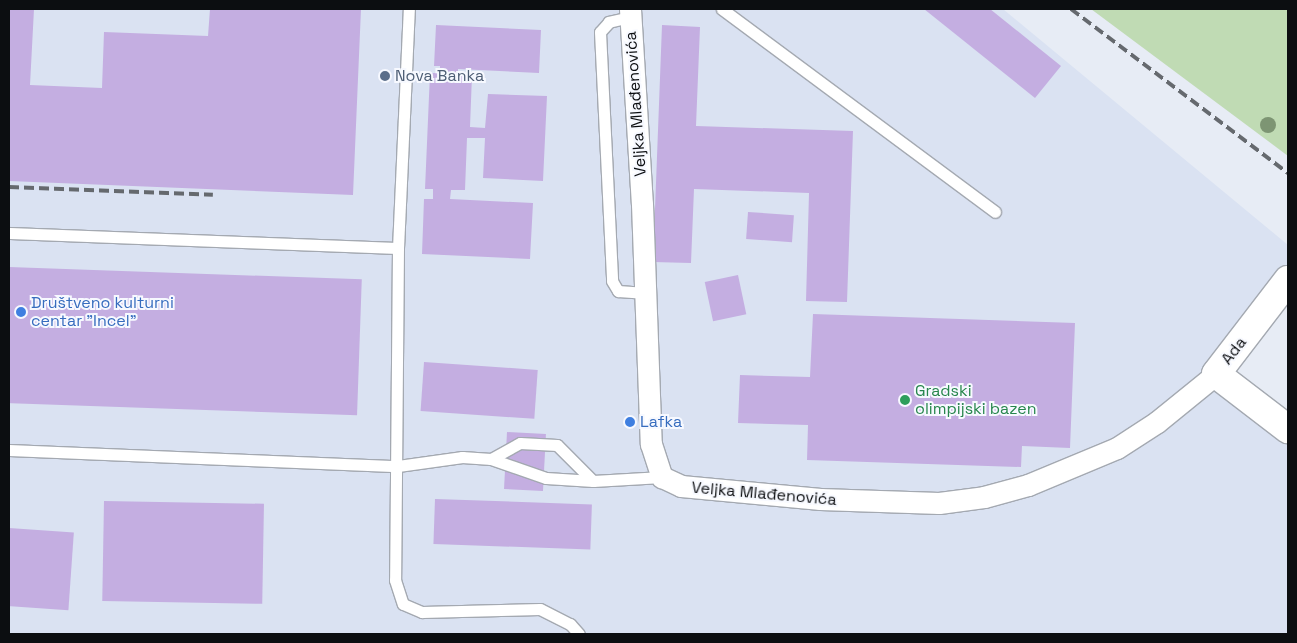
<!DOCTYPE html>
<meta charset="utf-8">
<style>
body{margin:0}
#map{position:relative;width:1297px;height:643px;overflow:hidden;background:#e7ecf5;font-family:"Space Grotesk",sans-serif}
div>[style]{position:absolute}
.built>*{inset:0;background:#dae2f2}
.green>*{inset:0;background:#c0dbb4}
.building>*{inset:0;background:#c4aee1;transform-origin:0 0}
.roads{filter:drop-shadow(1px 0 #a4a9b1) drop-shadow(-1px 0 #a4a9b1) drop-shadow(0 1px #a4a9b1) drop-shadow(0 -1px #a4a9b1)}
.lane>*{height:11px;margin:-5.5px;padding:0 5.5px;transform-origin:5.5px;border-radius:5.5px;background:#fff}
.street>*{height:21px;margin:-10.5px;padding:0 10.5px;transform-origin:10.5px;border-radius:10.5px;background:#fff}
.secondary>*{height:28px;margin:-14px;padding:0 14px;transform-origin:14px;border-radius:14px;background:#fff}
.rail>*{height:4px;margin-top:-2px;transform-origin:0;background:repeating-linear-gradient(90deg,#65696e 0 10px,transparent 0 15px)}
.trees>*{width:16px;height:16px;margin:-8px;border-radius:50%;background:#7d9573}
.dots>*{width:14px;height:14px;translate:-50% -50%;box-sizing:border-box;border:2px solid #f7f9ff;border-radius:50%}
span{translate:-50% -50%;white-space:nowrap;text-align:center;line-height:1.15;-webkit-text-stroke:4px #f7f9ff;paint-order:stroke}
.service-label{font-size:16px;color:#4e5e75}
.left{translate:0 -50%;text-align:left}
.street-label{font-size:16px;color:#0c0e11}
.shop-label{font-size:16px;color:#366cbe}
.leisure-label{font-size:16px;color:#27864d}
.frame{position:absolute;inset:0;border:10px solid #0c0e11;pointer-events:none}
</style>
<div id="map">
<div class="built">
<div style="clip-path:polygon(9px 9px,1003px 9px,1288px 245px,1288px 280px,1216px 374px,1288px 428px,1288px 634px,9px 634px)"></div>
</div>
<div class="green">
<div style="clip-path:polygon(1091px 9px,1288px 9px,1288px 156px)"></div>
</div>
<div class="building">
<div style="clip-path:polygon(9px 9px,34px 9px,30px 85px,102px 88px,104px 32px,208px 36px,210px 9px,361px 9px,353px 195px,9px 181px)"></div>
<div style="clip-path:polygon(924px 9px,990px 9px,1061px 66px,1035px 98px)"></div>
<div style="clip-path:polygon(436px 25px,541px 30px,539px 73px,458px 69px,458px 74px,472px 75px,470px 127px,485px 128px,488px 94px,547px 96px,543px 181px,483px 178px,485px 138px,467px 138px,465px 190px,451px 190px,450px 199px,533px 203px,530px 259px,422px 254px,424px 199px,433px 199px,433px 189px,425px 189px,430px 73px,440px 73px,440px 66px,434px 66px)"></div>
<div style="clip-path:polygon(662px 25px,700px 27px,696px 126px,853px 131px,847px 302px,806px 301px,809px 193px,694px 189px,691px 263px,653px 262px)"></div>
<div style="left:748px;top:212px;width:46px;height:27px;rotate:4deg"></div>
<div style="left:9px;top:267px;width:353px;height:136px;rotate:2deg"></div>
<div style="left:738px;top:275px;width:40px;height:34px;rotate:78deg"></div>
<div style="clip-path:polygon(813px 314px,1075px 323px,1070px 448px,1022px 446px,1021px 467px,807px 460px,808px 425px,738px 423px,740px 375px,810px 377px)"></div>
<div style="left:424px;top:362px;width:114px;height:49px;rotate:4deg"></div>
<div style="left:507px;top:432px;width:39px;height:57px;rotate:3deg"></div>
<div style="left:435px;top:499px;width:157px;height:45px;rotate:2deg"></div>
<div style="left:104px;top:501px;width:160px;height:100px;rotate:1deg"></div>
<div style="left:9px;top:528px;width:65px;height:78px;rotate:4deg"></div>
</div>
<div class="roads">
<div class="lane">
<div style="left:722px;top:9px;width:340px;rotate:36.6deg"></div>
<div style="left:630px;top:17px;width:22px;rotate:167deg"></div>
<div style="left:609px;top:22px;width:13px;rotate:132deg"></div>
<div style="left:600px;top:32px;width:249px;rotate:87.2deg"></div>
<div style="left:612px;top:281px;width:12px;rotate:59deg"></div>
<div style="left:618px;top:291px;width:28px;rotate:4deg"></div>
<div style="left:9px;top:233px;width:389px;rotate:2.2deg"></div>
<div style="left:398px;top:248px;width:332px;rotate:90.5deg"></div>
<div style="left:395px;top:580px;width:25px;rotate:72deg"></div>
<div style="left:403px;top:604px;width:21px;rotate:23deg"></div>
<div style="left:422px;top:612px;width:118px;rotate:-1.5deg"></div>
<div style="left:540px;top:609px;width:34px;rotate:27deg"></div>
<div style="left:570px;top:624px;width:13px;rotate:48deg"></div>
<div style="left:398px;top:248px;width:239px;rotate:-87.4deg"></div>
<div style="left:9px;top:450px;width:389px;rotate:2.4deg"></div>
<div style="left:398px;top:466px;width:65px;rotate:-8deg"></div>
<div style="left:462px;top:457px;width:29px;rotate:4deg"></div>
<div style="left:491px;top:459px;width:58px;rotate:19.1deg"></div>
<div style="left:546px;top:478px;width:47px;rotate:3.7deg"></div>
<div style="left:593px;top:481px;width:69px;rotate:-3.3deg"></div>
<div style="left:491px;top:459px;width:33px;rotate:-29deg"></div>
<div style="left:520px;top:443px;width:37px;rotate:3deg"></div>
<div style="left:557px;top:445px;width:51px;rotate:45deg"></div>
</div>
<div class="street">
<div style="left:630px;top:9px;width:195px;rotate:86.5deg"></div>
<div style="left:642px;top:204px;width:240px;rotate:87.9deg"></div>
<div style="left:651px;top:444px;width:35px;rotate:72deg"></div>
<div style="left:662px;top:477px;width:21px;rotate:25deg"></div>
<div style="left:681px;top:486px;width:140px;rotate:5.3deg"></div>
<div style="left:820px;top:499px;width:119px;rotate:1.9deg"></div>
<div style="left:939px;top:503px;width:45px;rotate:-7.6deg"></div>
<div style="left:984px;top:497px;width:46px;rotate:-15.3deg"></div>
<div style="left:1028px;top:485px;width:96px;rotate:-22.6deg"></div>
<div style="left:1117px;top:448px;width:48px;rotate:-33deg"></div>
<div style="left:1157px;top:422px;width:76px;rotate:-39.1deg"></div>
</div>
<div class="secondary">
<div style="left:1288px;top:280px;width:118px;rotate:127.5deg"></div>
<div style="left:1216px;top:374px;width:91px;rotate:37.4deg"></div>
</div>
</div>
<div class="rail">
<div style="left:1071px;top:9px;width:272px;rotate:37.1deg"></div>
<div style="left:9px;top:187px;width:204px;rotate:2.2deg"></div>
</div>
<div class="trees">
<div style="left:1268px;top:125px"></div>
</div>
<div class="dots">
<div style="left:385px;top:76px;background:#5c6f8a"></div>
<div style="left:21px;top:312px;background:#3f7fe0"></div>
<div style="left:905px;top:400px;background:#2e9e5b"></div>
<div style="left:630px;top:422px;background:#3f7fe0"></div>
</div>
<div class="service-label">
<span class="left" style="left:395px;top:76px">Nova Banka</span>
</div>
<div class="street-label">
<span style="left:636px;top:104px;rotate:-94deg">Veljka Mlađenovića</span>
<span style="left:1234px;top:351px;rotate:-52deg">Ada</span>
<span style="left:764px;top:494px;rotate:5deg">Veljka Mlađenovića</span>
</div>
<div class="shop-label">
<span class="left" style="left:31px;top:312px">Društveno kulturni<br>centar "Incel"</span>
<span class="left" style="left:640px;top:422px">Lafka</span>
</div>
<div class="leisure-label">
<span class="left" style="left:915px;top:400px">Gradski<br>olimpijski bazen</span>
</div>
<div class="frame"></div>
</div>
